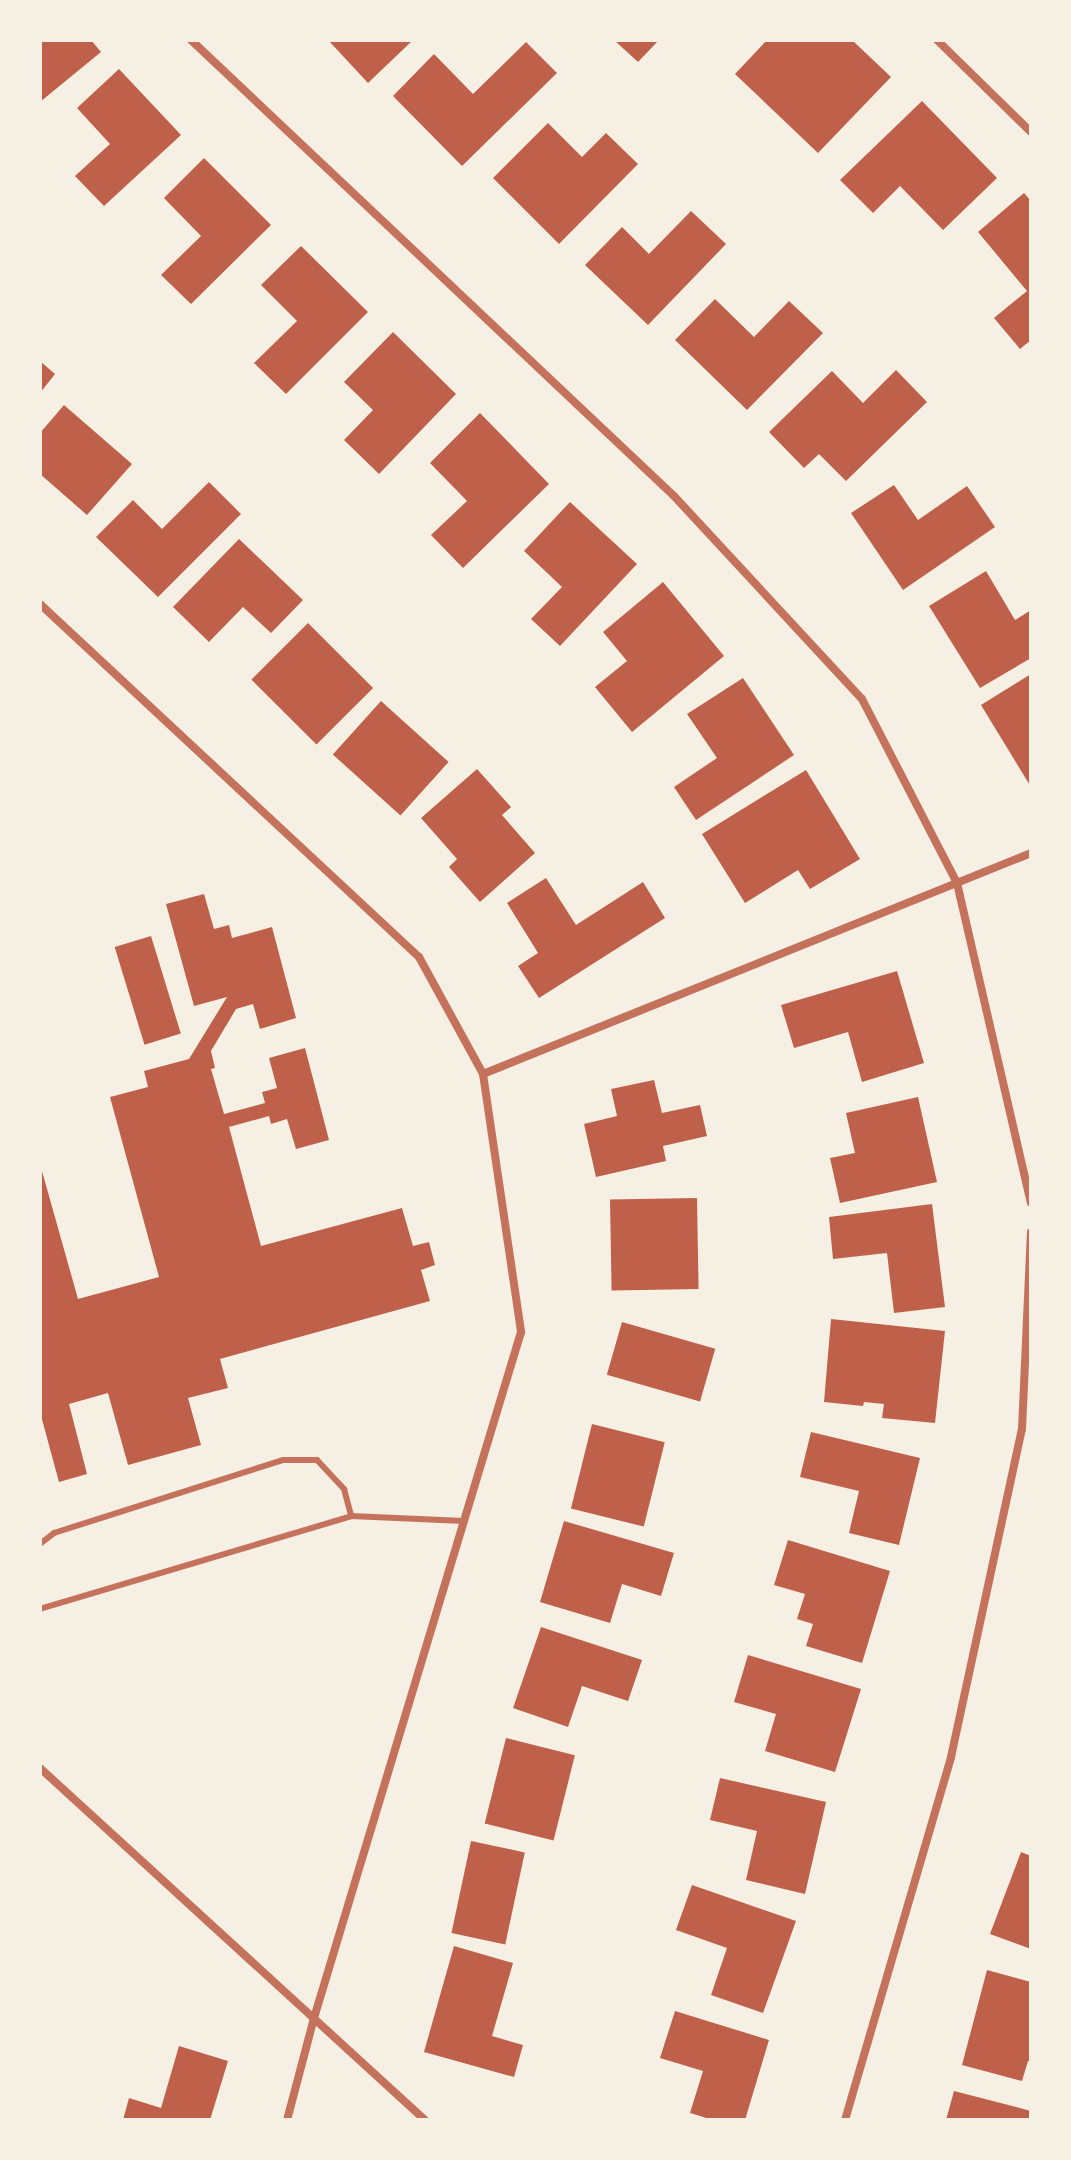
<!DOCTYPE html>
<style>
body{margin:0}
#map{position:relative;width:1071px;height:2160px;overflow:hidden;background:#f6efe4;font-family:Overpass,sans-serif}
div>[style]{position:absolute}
.building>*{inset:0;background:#bf614a;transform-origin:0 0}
.service>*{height:6px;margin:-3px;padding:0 3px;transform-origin:3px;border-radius:3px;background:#c5725c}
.minor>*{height:8px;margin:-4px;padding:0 4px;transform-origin:4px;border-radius:4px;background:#c5725c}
span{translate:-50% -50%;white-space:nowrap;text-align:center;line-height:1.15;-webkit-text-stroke:8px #f6efe4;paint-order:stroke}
.frame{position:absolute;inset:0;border:42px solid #f6efe4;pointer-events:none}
</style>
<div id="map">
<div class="building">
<div style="clip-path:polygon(40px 40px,91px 40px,101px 52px,40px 102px)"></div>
<div style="clip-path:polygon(328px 40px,413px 40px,368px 83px)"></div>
<div style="clip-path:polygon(614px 40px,659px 40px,638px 62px)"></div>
<div style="clip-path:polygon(767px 40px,852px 40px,891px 77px,818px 153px,735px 74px)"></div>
<div style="clip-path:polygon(526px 42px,557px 73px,462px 166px,393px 96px,434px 54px,473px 94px)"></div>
<div style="clip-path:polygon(119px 69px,181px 135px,104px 206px,75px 176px,110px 144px,77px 108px)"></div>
<div style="clip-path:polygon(922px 101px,997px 178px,943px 230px,900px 186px,873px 213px,840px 180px)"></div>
<div style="clip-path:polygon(548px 123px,582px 157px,606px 133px,638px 164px,559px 244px,493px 178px)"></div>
<div style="clip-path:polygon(204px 158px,271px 225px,191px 304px,161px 275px,201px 236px,164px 198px)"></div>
<div style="clip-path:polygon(1024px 193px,1031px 201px,1031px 340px,1020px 349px,994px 318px,1027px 291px,978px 232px)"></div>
<div style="clip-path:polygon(691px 211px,726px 244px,648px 325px,585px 265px,622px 227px,649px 254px)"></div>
<div style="clip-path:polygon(301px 246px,368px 312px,286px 394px,254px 363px,297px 321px,261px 285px)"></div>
<div style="clip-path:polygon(715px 299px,754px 337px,789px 301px,823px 333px,747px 410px,675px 340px)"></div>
<div style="clip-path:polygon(393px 332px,456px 394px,379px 474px,344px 440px,373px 410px,344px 382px)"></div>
<div style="clip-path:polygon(40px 361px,55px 374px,40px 393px)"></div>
<div style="clip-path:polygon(896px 370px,927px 402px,846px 481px,819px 454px,804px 468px,769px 432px,832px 371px,863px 403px)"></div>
<div style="clip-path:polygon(64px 405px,132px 464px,87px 515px,40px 474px,40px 433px)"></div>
<div style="clip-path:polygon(480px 413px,549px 484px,463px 568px,431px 535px,467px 501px,430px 463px)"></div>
<div style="clip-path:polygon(209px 482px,241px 514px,158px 597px,96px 537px,133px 500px,162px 529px)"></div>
<div style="clip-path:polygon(894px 485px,918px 520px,967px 486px,995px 527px,903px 590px,851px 513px)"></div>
<div style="clip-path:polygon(570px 502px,637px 564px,560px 646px,531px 619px,562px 587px,524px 551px)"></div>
<div style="clip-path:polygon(239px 539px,303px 600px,271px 633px,243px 607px,209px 642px,173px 607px)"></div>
<div style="clip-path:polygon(986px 571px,1015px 620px,1031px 610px,1031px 658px,980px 688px,929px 606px)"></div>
<div style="clip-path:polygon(663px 582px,724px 656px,632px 732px,595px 687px,627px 661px,603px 632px)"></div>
<div style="left:308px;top:623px;width:92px;height:80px;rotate:45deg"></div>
<div style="clip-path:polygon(1031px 674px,1031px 787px,981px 705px)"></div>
<div style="clip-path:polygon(743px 678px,794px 755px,696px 820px,674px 787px,717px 758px,687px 714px)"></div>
<div style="left:381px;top:701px;width:91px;height:72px;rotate:42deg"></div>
<div style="clip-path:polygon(477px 769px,511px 807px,502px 815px,535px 853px,480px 902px,449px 867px,457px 859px,421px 818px)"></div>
<div style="clip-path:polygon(806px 770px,860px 859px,810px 889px,798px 870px,745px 903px,702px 834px)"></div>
<div style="clip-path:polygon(546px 878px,576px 925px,643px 882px,665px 918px,539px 998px,518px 966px,538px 953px,507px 903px)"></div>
<div style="clip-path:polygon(204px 894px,214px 929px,229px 925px,232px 938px,272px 927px,296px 1018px,260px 1029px,253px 1004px,236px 1009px,211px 1051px,215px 1068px,211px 1069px,224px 1114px,265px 1103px,262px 1092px,277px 1088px,269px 1058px,305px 1048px,329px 1140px,296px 1149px,287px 1119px,271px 1124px,269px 1116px,229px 1127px,261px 1246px,402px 1208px,413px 1246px,429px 1242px,435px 1265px,421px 1270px,430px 1301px,220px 1359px,228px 1388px,188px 1398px,201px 1445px,128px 1465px,108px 1393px,69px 1404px,87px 1474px,59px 1482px,40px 1412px,40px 1164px,78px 1299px,159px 1277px,110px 1097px,148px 1087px,144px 1071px,189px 1059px,227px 997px,194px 1006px,166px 904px)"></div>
<div style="left:151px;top:936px;width:102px;height:38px;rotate:73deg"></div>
<div style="clip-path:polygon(897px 971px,924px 1063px,862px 1082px,848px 1032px,794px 1048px,781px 1005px)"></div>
<div style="clip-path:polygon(654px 1080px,662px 1113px,700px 1105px,707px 1136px,663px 1146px,666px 1161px,596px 1177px,584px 1124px,617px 1116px,611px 1089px)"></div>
<div style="clip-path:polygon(918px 1097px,937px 1182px,840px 1203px,830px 1158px,855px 1153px,846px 1113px)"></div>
<div style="left:697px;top:1198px;width:91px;height:87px;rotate:89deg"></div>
<div style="clip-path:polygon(932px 1204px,945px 1307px,894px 1313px,887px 1253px,833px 1259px,829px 1217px)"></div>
<div style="clip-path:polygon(831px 1319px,945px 1331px,935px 1423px,882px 1418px,884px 1404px,864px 1402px,863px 1406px,824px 1402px)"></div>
<div style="left:622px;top:1322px;width:97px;height:55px;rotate:16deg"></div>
<div style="left:592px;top:1424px;width:75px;height:87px;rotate:14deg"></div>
<div style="clip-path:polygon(811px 1432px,920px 1458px,899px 1545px,849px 1533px,859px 1491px,800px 1477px)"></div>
<div style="clip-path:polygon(564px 1521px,674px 1553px,661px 1596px,622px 1584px,610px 1623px,540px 1602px)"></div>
<div style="clip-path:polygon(788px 1540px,890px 1571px,862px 1663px,806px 1646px,813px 1624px,797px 1619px,805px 1594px,774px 1585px)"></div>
<div style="clip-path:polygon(541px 1627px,642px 1660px,628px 1701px,582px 1686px,568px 1727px,513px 1708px)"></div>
<div style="clip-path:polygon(748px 1655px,861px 1689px,835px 1772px,765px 1751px,776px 1714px,734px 1702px)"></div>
<div style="left:506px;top:1738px;width:71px;height:88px;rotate:14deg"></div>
<div style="clip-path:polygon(720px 1778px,826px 1802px,805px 1894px,746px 1880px,757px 1831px,710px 1820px)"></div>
<div style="left:471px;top:1841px;width:55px;height:94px;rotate:12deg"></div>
<div style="clip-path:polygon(1021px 1852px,1031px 1856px,1031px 1949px,990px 1934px)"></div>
<div style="clip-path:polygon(692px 1885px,796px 1921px,763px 2013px,711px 1995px,727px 1948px,676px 1930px)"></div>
<div style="clip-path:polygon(454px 1946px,513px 1963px,492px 2036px,523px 2045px,514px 2077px,424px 2052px)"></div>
<div style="clip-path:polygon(987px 1970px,1031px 1982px,1031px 2062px,1028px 2061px,1022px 2081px,962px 2065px)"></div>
<div style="clip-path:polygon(675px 2011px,769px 2040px,745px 2120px,713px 2120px,690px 2113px,703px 2071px,660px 2058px)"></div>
<div style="clip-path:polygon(179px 2046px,228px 2061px,210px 2120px,123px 2120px,129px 2098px,161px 2108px)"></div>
<div style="clip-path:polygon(954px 2091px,1031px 2111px,1031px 2120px,946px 2120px)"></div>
</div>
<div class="service">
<div style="left:40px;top:1544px;width:18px;rotate:-38deg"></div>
<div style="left:54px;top:1533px;width:240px;rotate:-17.7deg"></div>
<div style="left:283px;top:1460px;width:34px"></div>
<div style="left:317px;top:1460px;width:40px;rotate:47deg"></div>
<div style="left:344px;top:1489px;width:28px;rotate:75deg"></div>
<div style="left:40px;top:1609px;width:325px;rotate:-16.6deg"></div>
<div style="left:351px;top:1516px;width:113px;rotate:2.5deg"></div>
</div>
<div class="minor">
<div style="left:191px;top:40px;width:664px;rotate:43.35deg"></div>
<div style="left:674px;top:496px;width:277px;rotate:47.2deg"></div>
<div style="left:862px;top:699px;width:207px;rotate:62.7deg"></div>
<div style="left:957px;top:883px;width:328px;rotate:77deg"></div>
<div style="left:937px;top:40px;width:132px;rotate:44.4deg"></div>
<div style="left:40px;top:604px;width:518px;rotate:42.97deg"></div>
<div style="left:419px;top:957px;width:133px;rotate:61.3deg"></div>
<div style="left:483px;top:1074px;width:261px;rotate:81.6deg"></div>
<div style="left:521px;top:1332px;width:717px;rotate:106.79deg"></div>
<div style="left:314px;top:2018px;width:106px;rotate:104.8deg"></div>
<div style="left:483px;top:1074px;width:591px;rotate:-21.96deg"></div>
<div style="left:40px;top:1768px;width:522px;rotate:42.44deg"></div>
<div style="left:845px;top:2120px;width:378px;rotate:-73.7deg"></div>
<div style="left:951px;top:1757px;width:336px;rotate:-77.8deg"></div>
<div style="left:1022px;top:1429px;width:197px;rotate:-87.4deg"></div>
</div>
<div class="frame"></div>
</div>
